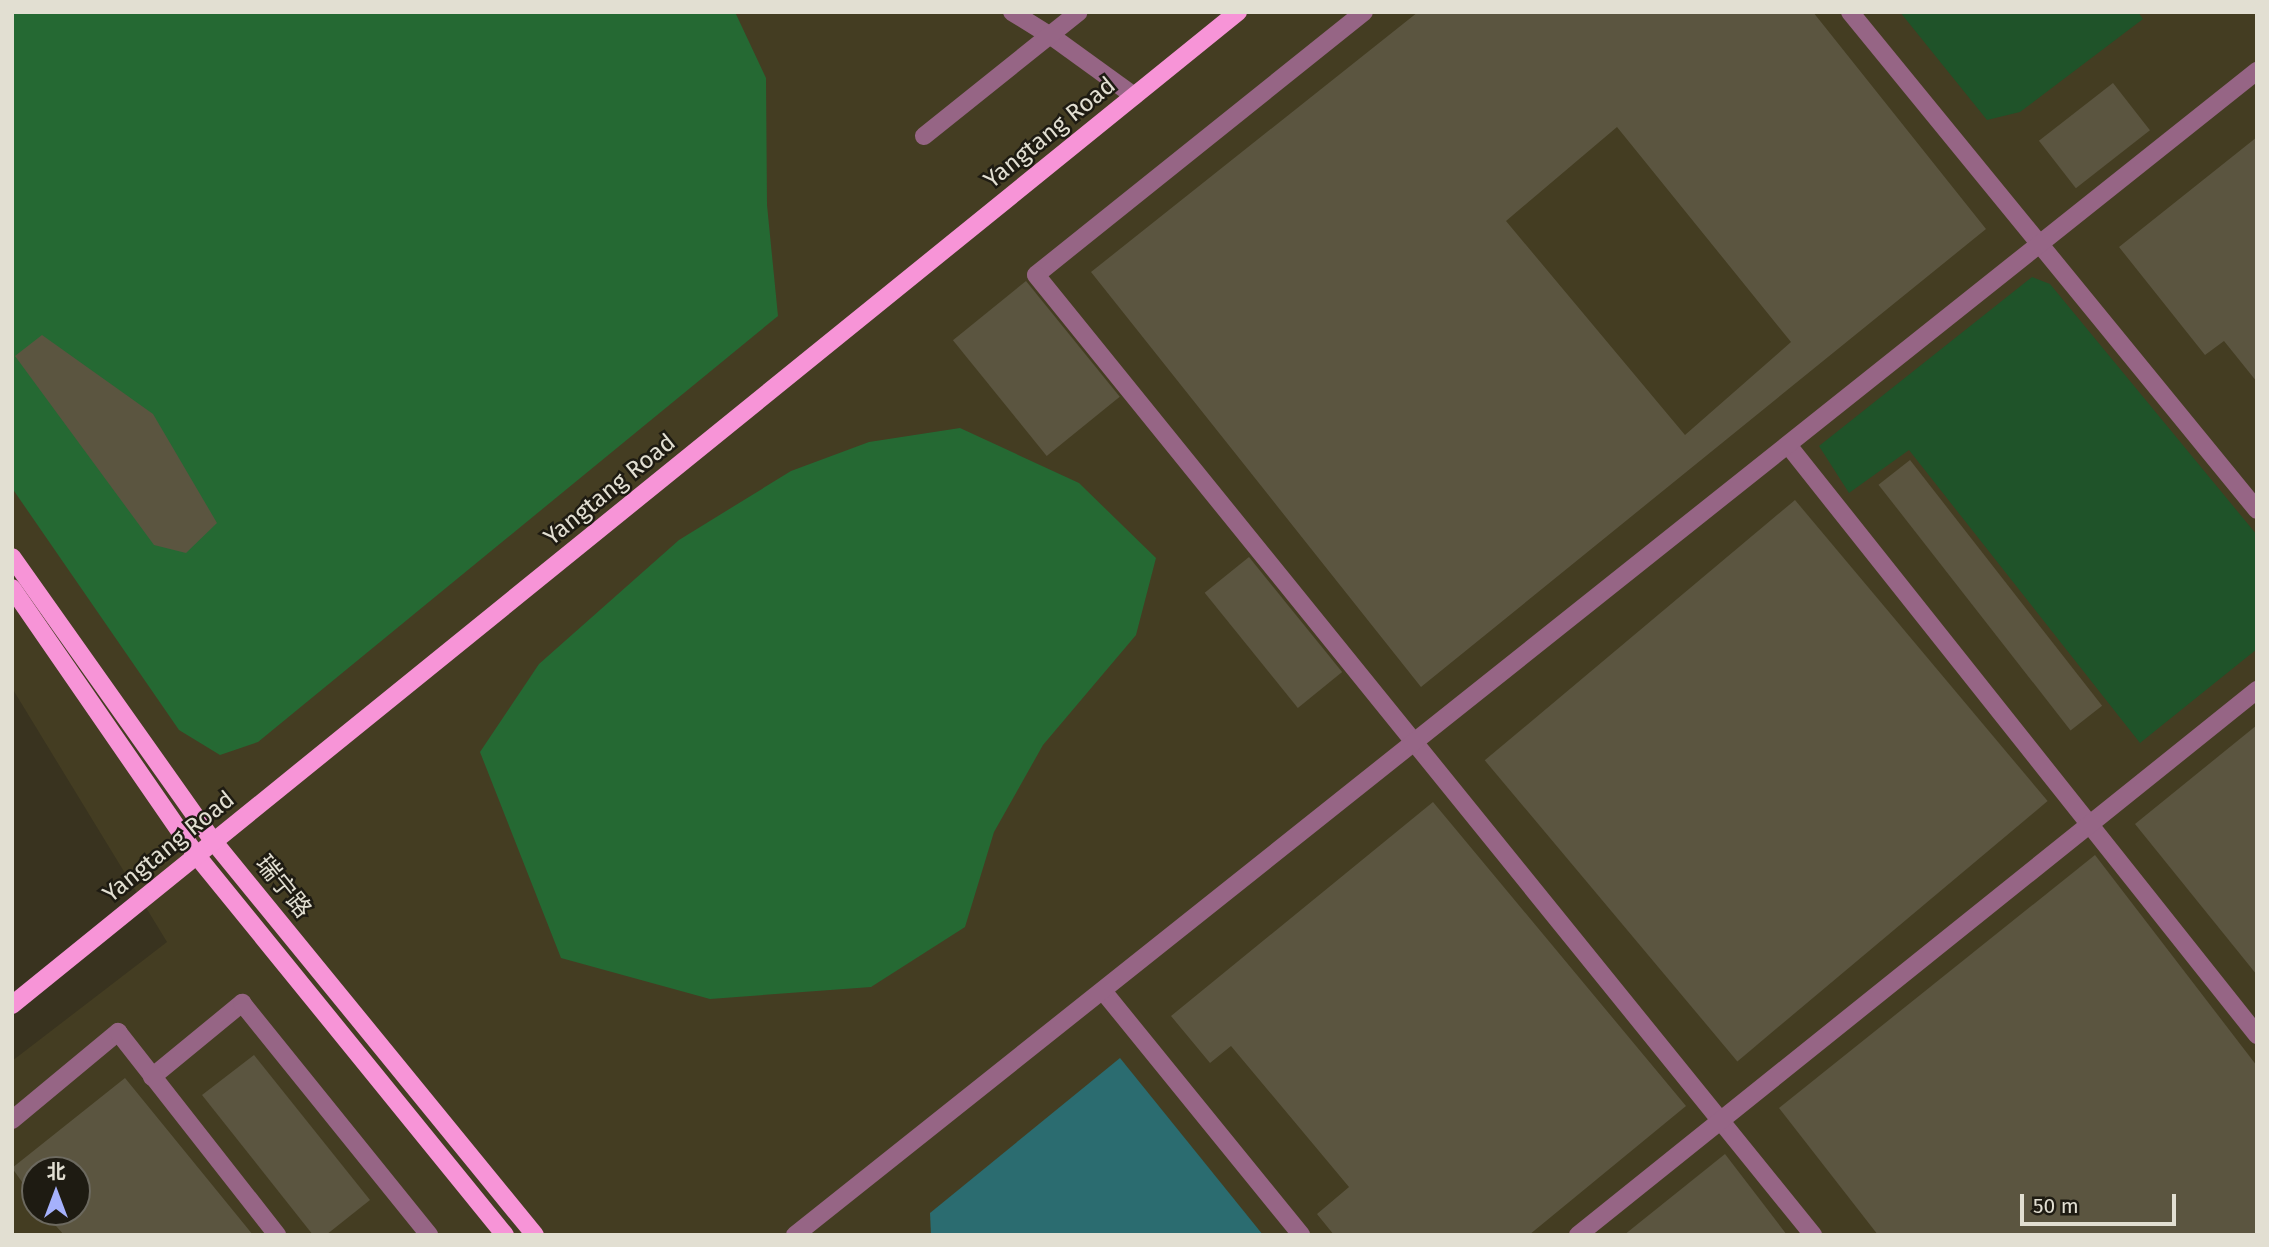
<!DOCTYPE html>
<meta charset="utf-8">
<style>
body{margin:0}
#map{position:relative;width:2269px;height:1247px;overflow:hidden;background:#39331f;font-family:"Fira Sans","Noto Sans SC",sans-serif}
div>[style]{position:absolute}
.built>*{inset:0;background:#443d22}
.green>*{inset:0;background:#1f5329}
.forest>*{inset:0;background:#256933}
.water>*{inset:0;background:#2b6c70}
.building>*{inset:0;background:#5b5540;transform-origin:0 0}
.minor>*{height:18px;margin:-9px;padding:0 9px;transform-origin:9px;border-radius:9px;background:#966585}
.major>*{height:18px;margin:-9px;padding:0 9px;transform-origin:9px;border-radius:9px;background:#f794d7}
span{translate:-50% -50%;white-space:nowrap;text-align:center;line-height:1.15;-webkit-text-stroke:5px #1e1b12;paint-order:stroke}
.street-label{font-size:24px;color:#e2dfd2}
.frame{position:absolute;inset:0;border:14px solid #e2dfd2;pointer-events:none}
.north{position:absolute;left:21px;top:1156px;width:70px;height:70px;box-sizing:border-box;background:#1e1b12;border:2px solid #6c695f;border-radius:50%;rotate:0deg;font-size:19px;font-weight:700;line-height:28px;text-align:center;color:#e2dfd2}
.north::after{content:'';display:block;margin:auto;width:24px;height:32px;background:#a5b1fc;clip-path:polygon(50% 0,100% 100%,50% 72%,0 100%)}
.scale{position:absolute;left:2020px;top:1194px;width:156px;height:32px;box-sizing:border-box;border:4px solid #e2dfd2;border-top:0;padding-left:9px;font-size:21px;line-height:24px;white-space:nowrap;color:#e2dfd2;-webkit-text-stroke:5px #1e1b12;paint-order:stroke}
</style>
<div id="map">
<div class="built">
<div style="clip-path:polygon(evenodd,12px 12px,2257px 12px,2257px 1235px,12px 1235px,12px 1061px,167px 942px,12px 688px,12px 12px,35px 1170px,77px 1170px,77px 1212px,35px 1212px,35px 1170px)"></div>
</div>
<div class="green">
<div style="clip-path:polygon(1900px 12px,2138px 12px,2143px 19px,2020px 112px,1987px 120px)"></div>
<div style="clip-path:polygon(2032px 277px,2050px 284px,2257px 535px,2257px 649px,2140px 743px,1909px 450px,1849px 493px,1819px 446px)"></div>
</div>
<div class="forest">
<div style="clip-path:polygon(12px 12px,735px 12px,766px 78px,767px 205px,778px 316px,258px 742px,220px 755px,179px 730px,12px 488px)"></div>
<div style="clip-path:polygon(960px 428px,1079px 483px,1156px 558px,1136px 635px,1043px 745px,994px 832px,965px 927px,871px 987px,710px 999px,561px 958px,480px 752px,539px 664px,679px 540px,791px 471px,869px 442px)"></div>
</div>
<div class="water">
<div style="clip-path:polygon(1120px 1058px,1263px 1235px,931px 1235px,930px 1213px)"></div>
</div>
<div class="building">
<div style="clip-path:polygon(evenodd,1418px 12px,1813px 12px,1986px 229px,1421px 687px,1091px 272px,1418px 12px,1617px 127px,1791px 342px,1685px 435px,1506px 221px,1617px 127px)"></div>
<div style="left:2113px;top:83px;width:60px;height:94px;rotate:52deg"></div>
<div style="clip-path:polygon(2257px 137px,2257px 382px,2224px 341px,2205px 355px,2119px 247px)"></div>
<div style="left:1026px;top:281px;width:149px;height:94px;rotate:51deg"></div>
<div style="clip-path:polygon(42px 335px,153px 414px,217px 523px,186px 553px,154px 545px,15px 356px)"></div>
<div style="left:1910px;top:460px;width:312px;height:40px;rotate:52deg"></div>
<div style="left:1795px;top:500px;width:393px;height:405px;rotate:50deg"></div>
<div style="left:1249px;top:557px;width:148px;height:57px;rotate:51deg"></div>
<div style="clip-path:polygon(2257px 725px,2257px 975px,2135px 824px)"></div>
<div style="clip-path:polygon(1433px 802px,1686px 1106px,1529px 1235px,1334px 1235px,1317px 1214px,1349px 1187px,1231px 1046px,1210px 1063px,1171px 1016px)"></div>
<div style="clip-path:polygon(2095px 855px,2257px 1066px,2257px 1235px,1878px 1235px,1779px 1108px)"></div>
<div style="clip-path:polygon(254px 1055px,370px 1200px,326px 1235px,313px 1235px,202px 1095px)"></div>
<div style="clip-path:polygon(125px 1078px,253px 1235px,64px 1235px,56px 1226px,45px 1212px,77px 1212px,77px 1170px,35px 1170px,35px 1200px,12px 1168px)"></div>
<div style="clip-path:polygon(1725px 1154px,1787px 1235px,1624px 1235px)"></div>
</div>
<div class="minor">
<div style="left:1012px;top:12px;width:49px;rotate:31.8deg"></div>
<div style="left:1054px;top:38px;width:99px;rotate:35.9deg"></div>
<div style="left:1364px;top:12px;width:420px;rotate:141.3deg"></div>
<div style="left:1036px;top:275px;width:1235px;rotate:51.01deg"></div>
<div style="left:1850px;top:12px;width:643px;rotate:50.74deg"></div>
<div style="left:924px;top:136px;width:198px;rotate:-38.7deg"></div>
<div style="left:1788px;top:445px;width:754px;rotate:51.52deg"></div>
<div style="left:1103px;top:991px;width:314px;rotate:50.9deg"></div>
<div style="left:152px;top:1077px;width:117px;rotate:-39.4deg"></div>
<div style="left:242px;top:1003px;width:298px;rotate:51.1deg"></div>
<div style="left:12px;top:1120px;width:138px;rotate:-39.7deg"></div>
<div style="left:118px;top:1032px;width:258px;rotate:51.9deg"></div>
<div style="left:795px;top:1235px;width:1869px;rotate:-38.53deg"></div>
<div style="left:1578px;top:1235px;width:871px;rotate:-38.75deg"></div>
</div>
<div class="major">
<div style="left:12px;top:557px;width:349px;rotate:54.7deg"></div>
<div style="left:214px;top:842px;width:507px;rotate:50.76deg"></div>
<div style="left:12px;top:588px;width:326px;rotate:55.4deg"></div>
<div style="left:197px;top:856px;width:488px;rotate:50.9deg"></div>
<div style="left:12px;top:1005px;width:1578px;rotate:-39.01deg"></div>
</div>
<div class="street-label">
<span style="left:1050px;top:133px;rotate:-39deg">Yangtang Road</span>
<span style="left:610px;top:490px;rotate:-39deg">Yangtang Road</span>
<span style="left:169px;top:847px;rotate:-39deg">Yangtang Road</span>
<span style="left:283px;top:887px;rotate:51deg">瑞宁路</span>
</div>
<div class="frame"></div>
<div class="north">北</div>
<div class="scale">50 m</div>
</div>
